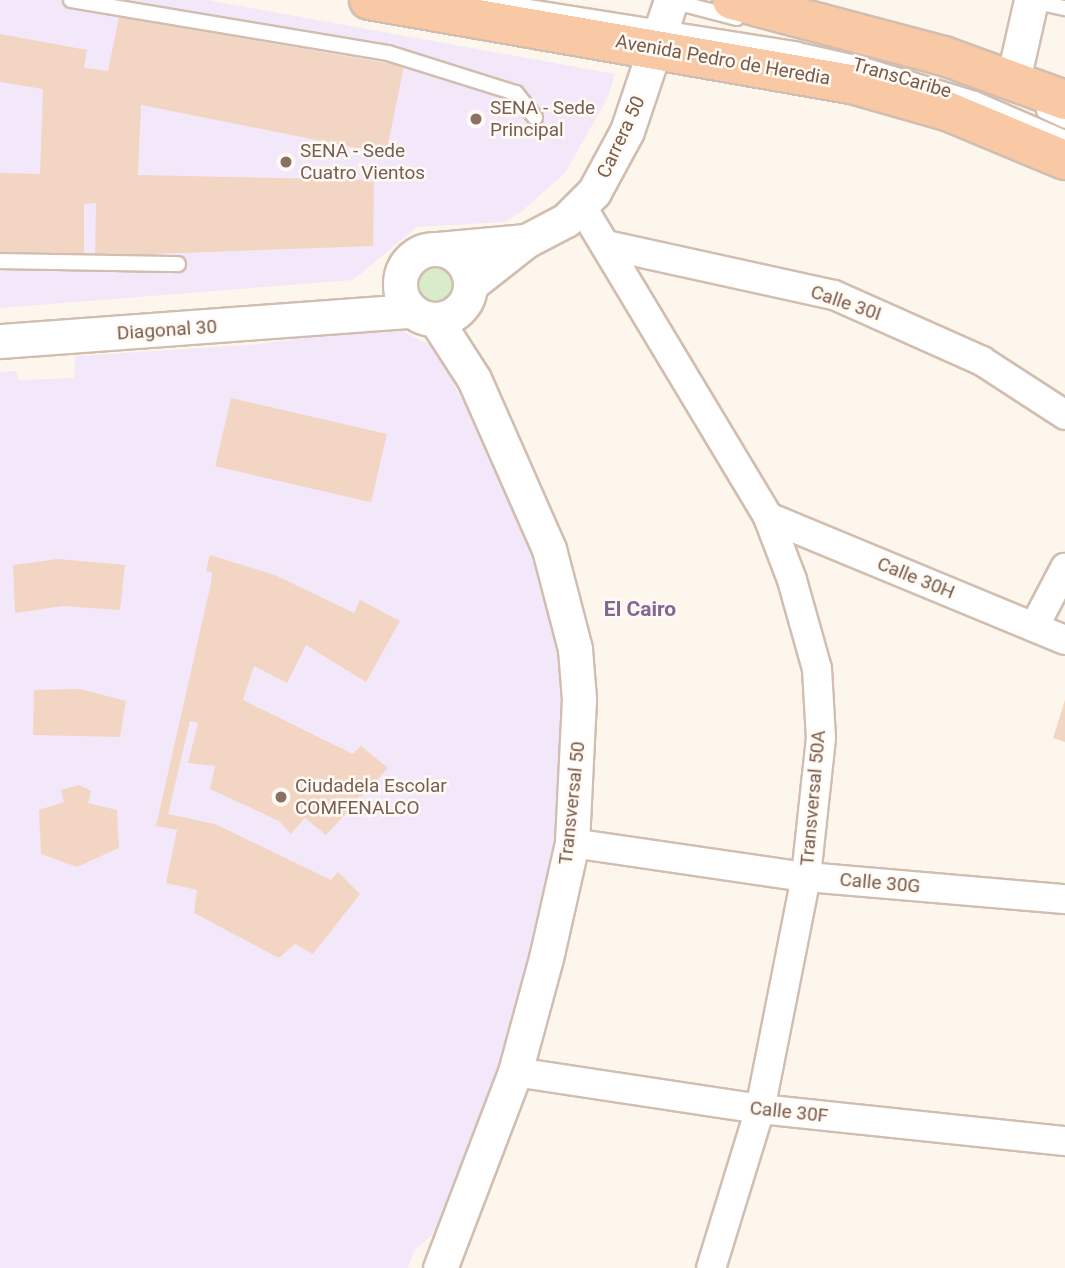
<!DOCTYPE html>
<style>
body{margin:0}
#map{position:relative;width:1065px;height:1268px;overflow:hidden;background:#fdf6ec;font-family:Roboto,sans-serif}
div>[style]{position:absolute}
.education>*{inset:0;background:#f3e8fa}
.green>*{inset:0;background:#d8ecc9}
.round{border-radius:50%}
.building>*{inset:0;background:#f3d5c3;transform-origin:0 0}
.roads{filter:drop-shadow(2px 0 #d1beb0) drop-shadow(-2px 0 #d1beb0) drop-shadow(0 2px #d1beb0) drop-shadow(0 -2px #d1beb0)}
.service>*{height:14px;margin:-7px;padding:0 7px;transform-origin:7px;border-radius:7px;background:#fff}
.minor>*{height:28px;margin:-14px;padding:0 14px;transform-origin:14px;border-radius:14px;background:#fff}
.tertiary>*{height:33px;margin:-16.5px;padding:0 16.5px;transform-origin:16.5px;border-radius:16.5px;background:#fff}
.tertiary>.ring{margin:-16.5px;padding:0;box-sizing:content-box;background:none;border:33px solid #fff;border-radius:50%}
.trunk>*{height:38px;margin:-19px;padding:0 19px;transform-origin:19px;border-radius:19px;background:#f9c8a4}
.dots>*{width:19px;height:19px;translate:-50% -50%;box-sizing:border-box;border:4px solid #fffaf3;border-radius:50%}
span{translate:-50% -50%;white-space:nowrap;text-align:center;line-height:1.15;-webkit-text-stroke:5px #fffaf3;paint-order:stroke}
.street-label{font-size:19px;color:#7a5c4d}
.education-label{font-size:19px;color:#785e54}
.left{translate:0 -50%;text-align:left}
.neighbourhood-label{font-size:21px;color:#846695;font-weight:700}
</style>
<div id="map">
<div class="education">
<div style="clip-path:polygon(0 0,207px 0,615px 74px,608px 97px,565px 173px,521px 212px,504px 222px,417px 227px,353px 280px,0 308px)"></div>
<div style="clip-path:polygon(377px 329px,402px 331px,434px 347px,492px 455px,538px 555px,561px 656px,565px 695px,558px 834px,526px 977px,497px 1073px,442px 1217px,431px 1236px,414px 1251px,408px 1268px,0 1268px,0 372px,16px 371px,19px 380px,74px 378px,75px 356px,247px 345px)"></div>
</div>
<div class="green">
<div class="round" style="left:408px;top:257px;width:50px;height:50px"></div>
</div>
<div class="building">
<div style="clip-path:polygon(119px 17px,404px 66px,386px 154px,141px 105px,138px 175px,374px 180px,373px 246px,95px 256px,96px 203px,84px 204px,84px 256px,0 255px,0 173px,40px 174px,43px 89px,0 82px,0 34px,87px 50px,84px 68px,108px 71px)"></div>
<div style="left:231px;top:398px;width:160px;height:70px;rotate:13deg"></div>
<div style="clip-path:polygon(210px 555px,275px 575px,354px 613px,360px 600px,400px 621px,366px 682px,306px 645px,287px 683px,254px 666px,243px 700px,353px 754px,361px 746px,388px 768px,326px 835px,305px 818px,291px 834px,279px 821px,210px 789px,215px 766px,188px 763px,198px 723px,190px 721px,168px 814px,215px 824px,331px 880px,338px 872px,360px 894px,313px 954px,295px 944px,279px 958px,194px 913px,197px 890px,166px 883px,177px 830px,156px 826px,211px 583px,212px 573px,206px 571px)"></div>
<div style="clip-path:polygon(58px 559px,125px 565px,120px 610px,63px 606px,15px 613px,13px 565px)"></div>
<div style="clip-path:polygon(80px 689px,126px 701px,120px 737px,33px 735px,34px 690px)"></div>
<div style="clip-path:polygon(1065px 700px,1065px 742px,1053px 738px)"></div>
<div style="clip-path:polygon(79px 785px,91px 791px,88px 803px,117px 810px,119px 848px,77px 867px,41px 854px,39px 810px,64px 802px,61px 790px)"></div>
</div>
<div class="roads">
<div class="service">
<div style="left:71px;top:0;width:321px;rotate:9.5deg"></div>
<div style="left:388px;top:53px;width:134px;rotate:17.4deg"></div>
<div style="left:516px;top:93px;width:31px;rotate:52deg"></div>
<div style="left:484px;top:0;width:318px;rotate:9deg"></div>
<div style="left:798px;top:50px;width:64px;rotate:12.7deg"></div>
<div style="left:860px;top:64px;width:120px;rotate:16.9deg"></div>
<div style="left:975px;top:99px;width:98px;rotate:23.4deg"></div>
<div style="left:668px;top:0;width:71px;rotate:14.6deg"></div>
<div style="left:1031px;top:1px;width:35px;rotate:12deg"></div>
<div style="left:1044px;top:111px;width:23px;rotate:25deg"></div>
<div style="left:0;top:261px;width:178px;rotate:1deg"></div>
</div>
<div class="minor">
<div style="left:582px;top:207px;width:362px;rotate:59deg"></div>
<div style="left:768px;top:517px;width:67px;rotate:69.1deg"></div>
<div style="left:792px;top:580px;width:92px;rotate:74.3deg"></div>
<div style="left:817px;top:669px;width:69px;rotate:86.7deg"></div>
<div style="left:821px;top:738px;width:140px;rotate:96.2deg"></div>
<div style="left:806px;top:877px;width:237px;rotate:101.2deg"></div>
<div style="left:760px;top:1109px;width:166px;rotate:107.1deg"></div>
<div style="left:606px;top:245px;width:233px;rotate:12.4deg"></div>
<div style="left:834px;top:295px;width:162px;rotate:24deg"></div>
<div style="left:982px;top:361px;width:99px;rotate:33deg"></div>
<div style="left:768px;top:517px;width:321px;rotate:22.5deg"></div>
<div style="left:1034px;top:627px;width:67px;rotate:-62.3deg"></div>
<div style="left:572px;top:843px;width:236px;rotate:8.3deg"></div>
<div style="left:806px;top:877px;width:260px;rotate:4.9deg"></div>
<div style="left:515px;top:1072px;width:248px;rotate:8.6deg"></div>
<div style="left:760px;top:1109px;width:307px;rotate:6deg"></div>
</div>
<div class="tertiary">
<div style="left:1013px;top:80px;width:82px;rotate:-77.3deg"></div>
<div class="ring" style="left:400px;top:249px;width:37px;height:37px"></div>
<div style="left:438px;top:249px;width:88px;rotate:-5.2deg"></div>
<div style="left:470px;top:285px;width:71px;rotate:-38.2deg"></div>
<div style="left:526px;top:241px;width:45px;rotate:-27.7deg"></div>
<div style="left:566px;top:220px;width:40px;rotate:-45deg"></div>
<div style="left:594px;top:192px;width:69px;rotate:-61.6deg"></div>
<div style="left:627px;top:131px;width:138px;rotate:-71.4deg"></div>
<div style="left:436px;top:320px;width:70px;rotate:57.2deg"></div>
<div style="left:474px;top:379px;width:186px;rotate:66.2deg"></div>
<div style="left:549px;top:549px;width:103px;rotate:75.4deg"></div>
<div style="left:575px;top:649px;width:50px;rotate:85.4deg"></div>
<div style="left:579px;top:699px;width:144px;rotate:92.8deg"></div>
<div style="left:572px;top:843px;width:118px;rotate:102.7deg"></div>
<div style="left:546px;top:958px;width:118px;rotate:105.2deg"></div>
<div style="left:515px;top:1072px;width:210px;rotate:110.9deg"></div>
<div style="left:0;top:341px;width:412px;rotate:-4.2deg"></div>
</div>
<div class="trunk">
<div style="left:369px;top:0;width:493px;rotate:9.9deg"></div>
<div style="left:855px;top:85px;width:96px;rotate:15.8deg"></div>
<div style="left:947px;top:111px;width:128px;rotate:22.6deg"></div>
<div style="left:732px;top:0;width:219px;rotate:14.8deg"></div>
<div style="left:944px;top:56px;width:129px;rotate:20deg"></div>
</div>
</div>
<div class="dots">
<div style="left:476px;top:119px;background:#8d6e63"></div>
<div style="left:286px;top:162px;background:#8d6e63"></div>
<div style="left:281px;top:797px;background:#8d6e63"></div>
</div>
<div class="street-label">
<span style="left:723px;top:60px;rotate:10deg">Avenida Pedro de Heredia</span>
<span style="left:902px;top:78px;rotate:16deg">TransCaribe</span>
<span style="left:621px;top:137px;rotate:-65deg">Carrera 50</span>
<span style="left:846px;top:303px;rotate:19deg">Calle 30I</span>
<span style="left:167px;top:330px;rotate:-4deg">Diagonal 30</span>
<span style="left:916px;top:578px;rotate:22deg">Calle 30H</span>
<span style="left:813px;top:798px;rotate:-85deg">Transversal 50A</span>
<span style="left:572px;top:803px;rotate:-84deg">Transversal 50</span>
<span style="left:880px;top:883px;rotate:5deg">Calle 30G</span>
<span style="left:789px;top:1112px;rotate:6deg">Calle 30F</span>
</div>
<div class="education-label">
<span class="left" style="left:490px;top:119px">SENA - Sede<br>Principal</span>
<span class="left" style="left:300px;top:162px">SENA - Sede<br>Cuatro Vientos</span>
<span class="left" style="left:295px;top:797px">Ciudadela Escolar<br>COMFENALCO</span>
</div>
<div class="neighbourhood-label">
<span style="left:640px;top:609px">El Cairo</span>
</div>
</div>
